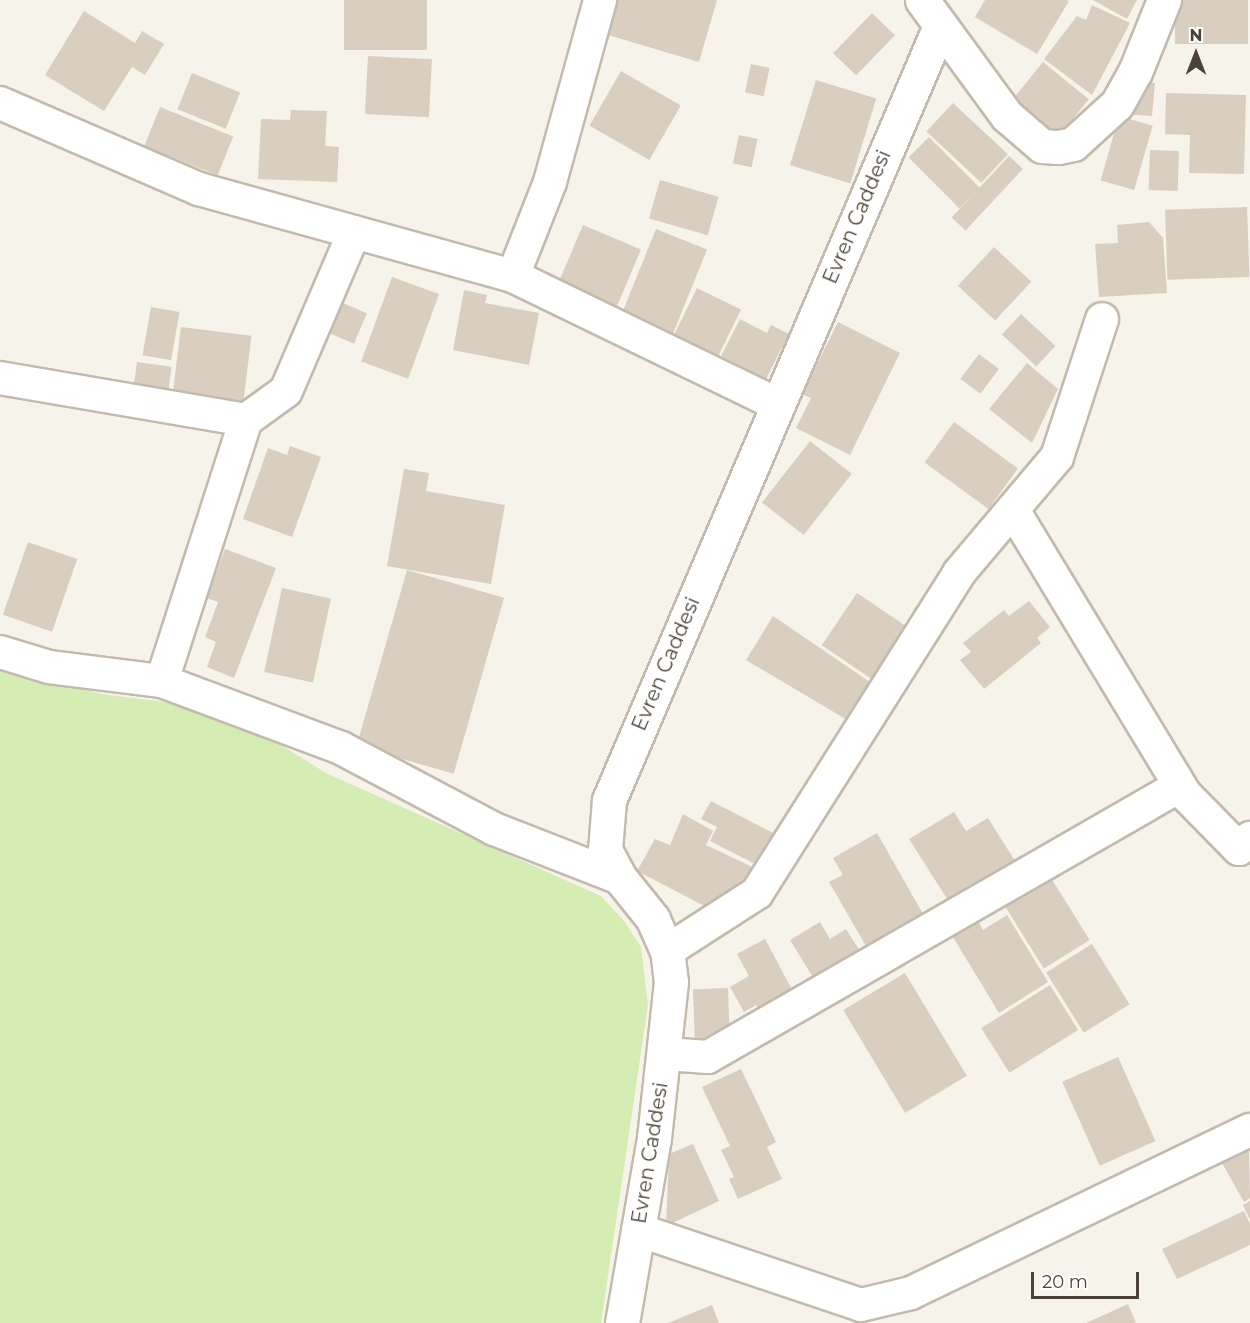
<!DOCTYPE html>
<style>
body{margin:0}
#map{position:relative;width:1250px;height:1323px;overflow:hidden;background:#f6f3eb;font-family:Montserrat,sans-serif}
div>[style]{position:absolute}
.green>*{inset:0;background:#d5edb2}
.building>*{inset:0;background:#d9cec0;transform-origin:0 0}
.roads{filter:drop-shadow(2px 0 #c3baad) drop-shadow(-2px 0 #c3baad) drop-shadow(0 2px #c3baad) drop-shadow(0 -2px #c3baad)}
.minor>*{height:32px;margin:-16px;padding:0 16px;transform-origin:16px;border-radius:16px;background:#fff}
.tertiary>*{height:33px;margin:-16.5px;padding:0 16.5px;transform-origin:16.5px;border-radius:16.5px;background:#fff}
span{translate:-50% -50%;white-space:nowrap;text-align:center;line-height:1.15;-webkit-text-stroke:4.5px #fff;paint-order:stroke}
.street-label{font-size:20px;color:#4c4338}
.north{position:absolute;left:1166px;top:24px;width:60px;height:60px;-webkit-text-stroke:4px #fff;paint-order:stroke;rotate:0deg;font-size:16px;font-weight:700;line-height:24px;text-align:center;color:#4c4338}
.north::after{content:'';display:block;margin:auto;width:21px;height:27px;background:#4c4338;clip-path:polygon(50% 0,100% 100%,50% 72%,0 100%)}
.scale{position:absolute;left:1031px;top:1272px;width:108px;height:27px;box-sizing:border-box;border:3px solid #4c4338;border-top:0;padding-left:8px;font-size:18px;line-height:21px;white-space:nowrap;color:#4c4338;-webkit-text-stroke:4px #fff;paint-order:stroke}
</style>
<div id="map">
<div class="green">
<div style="clip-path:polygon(0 670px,108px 695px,175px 703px,255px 729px,326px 773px,601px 896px,624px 921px,641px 947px,648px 1005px,601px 1323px,0 1323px)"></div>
</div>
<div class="building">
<div style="left:344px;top:0;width:83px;height:50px"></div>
<div style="clip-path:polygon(618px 0,717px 0,699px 62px,608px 35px)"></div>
<div style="clip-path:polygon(985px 0,1067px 0,1069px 1px,1037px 54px,975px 17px)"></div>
<div style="clip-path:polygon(1093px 0,1137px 0,1127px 19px)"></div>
<div style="left:1175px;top:0;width:73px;height:44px"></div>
<div style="clip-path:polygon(1092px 5px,1130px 23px,1092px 95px,1044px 59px,1077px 16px,1086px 20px)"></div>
<div style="clip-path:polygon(84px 11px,135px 43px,142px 31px,164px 44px,145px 75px,132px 67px,104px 111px,45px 75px)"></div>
<div style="left:872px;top:13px;width:32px;height:56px;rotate:44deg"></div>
<div style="left:368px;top:56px;width:64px;height:58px;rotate:3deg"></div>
<div style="left:1043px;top:62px;width:59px;height:55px;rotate:39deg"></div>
<div style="left:751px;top:64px;width:19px;height:29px;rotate:12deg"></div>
<div style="left:621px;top:71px;width:69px;height:63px;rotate:30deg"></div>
<div style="left:192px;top:73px;width:52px;height:39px;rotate:22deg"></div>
<div style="left:816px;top:80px;width:63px;height:89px;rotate:17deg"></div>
<div style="clip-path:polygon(1133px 81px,1155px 83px,1152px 116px,1120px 114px)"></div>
<div style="clip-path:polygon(1166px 93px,1246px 95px,1244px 174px,1189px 173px,1190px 135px,1165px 134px)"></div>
<div style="left:953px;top:103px;width:75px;height:39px;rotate:43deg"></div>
<div style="left:160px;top:107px;width:79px;height:42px;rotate:22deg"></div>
<div style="clip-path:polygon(291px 110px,327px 111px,325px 146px,339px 147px,337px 182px,258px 179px,261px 119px,290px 120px)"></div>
<div style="left:1119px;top:116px;width:35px;height:67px;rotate:16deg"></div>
<div style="left:739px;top:135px;width:19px;height:29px;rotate:12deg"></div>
<div style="left:929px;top:137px;width:72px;height:29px;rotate:45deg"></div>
<div style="left:1150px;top:150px;width:29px;height:40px;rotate:2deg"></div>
<div style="left:1009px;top:156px;width:19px;height:84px;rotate:43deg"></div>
<div style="left:660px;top:180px;width:61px;height:40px;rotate:16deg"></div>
<div style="left:1247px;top:207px;width:70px;height:82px;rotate:88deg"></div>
<div style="clip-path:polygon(1149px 222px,1163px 238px,1167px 293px,1099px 297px,1095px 244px,1118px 243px,1117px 225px)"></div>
<div style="left:583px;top:225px;width:63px;height:63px;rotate:23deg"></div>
<div style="left:656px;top:229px;width:55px;height:93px;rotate:22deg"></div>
<div style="left:994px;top:247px;width:51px;height:53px;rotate:43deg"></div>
<div style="left:392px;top:277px;width:50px;height:90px;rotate:20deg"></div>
<div style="left:697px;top:288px;width:49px;height:56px;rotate:26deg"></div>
<div style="clip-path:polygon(464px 290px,487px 295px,485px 303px,539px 313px,529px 365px,453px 350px)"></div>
<div style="left:343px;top:303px;width:26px;height:33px;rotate:23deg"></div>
<div style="left:151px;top:307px;width:29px;height:49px;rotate:10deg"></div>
<div style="left:1021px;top:314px;width:47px;height:28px;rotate:43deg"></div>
<div style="clip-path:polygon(740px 319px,767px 333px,771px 325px,789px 334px,766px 379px,721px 356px)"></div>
<div style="clip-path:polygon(838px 322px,900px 353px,850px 455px,796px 428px,811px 398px,802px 394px)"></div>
<div style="left:181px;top:327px;width:71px;height:69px;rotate:7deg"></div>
<div style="left:979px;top:354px;width:25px;height:31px;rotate:37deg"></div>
<div style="left:137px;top:362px;width:35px;height:24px;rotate:8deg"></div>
<div style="clip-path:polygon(1027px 363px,1058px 389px,1032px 443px,989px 409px)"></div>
<div style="left:954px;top:422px;width:79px;height:50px;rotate:36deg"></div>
<div style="left:810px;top:441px;width:53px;height:78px;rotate:38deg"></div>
<div style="clip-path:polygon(290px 446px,321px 457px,292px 537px,243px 519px,268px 448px,287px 455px)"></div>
<div style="clip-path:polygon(404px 469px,429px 473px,426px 491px,505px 505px,491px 584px,387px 566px)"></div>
<div style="left:28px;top:542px;width:52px;height:77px;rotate:19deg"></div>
<div style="clip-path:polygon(225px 549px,276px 568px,234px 678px,207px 667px,216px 642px,205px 637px,218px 602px,207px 598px)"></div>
<div style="left:407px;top:570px;width:101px;height:183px;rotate:16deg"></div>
<div style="left:282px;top:588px;width:50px;height:86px;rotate:12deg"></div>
<div style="left:857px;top:593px;width:66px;height:63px;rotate:34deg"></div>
<div style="clip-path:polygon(1029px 601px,1050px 627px,1037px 638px,1041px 643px,984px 689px,960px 660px,971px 652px,963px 643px,1004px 610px,1009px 616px)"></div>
<div style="clip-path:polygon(773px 616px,870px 682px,854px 724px,746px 660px)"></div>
<div style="clip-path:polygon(711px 801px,781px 837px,765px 869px,710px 841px,717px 827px,701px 819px)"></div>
<div style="clip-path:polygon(954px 812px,966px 831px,988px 818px,1017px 864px,951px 905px,909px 839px)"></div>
<div style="clip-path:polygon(683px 814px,713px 831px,706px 845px,761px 871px,718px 913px,637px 871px,655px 839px,670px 845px)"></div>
<div style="clip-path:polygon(877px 833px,923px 914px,866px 946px,829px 882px,843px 875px,833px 858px)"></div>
<div style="left:1051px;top:878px;width:73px;height:54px;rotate:58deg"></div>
<div style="clip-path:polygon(1007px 915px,1048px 982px,999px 1013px,953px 937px,978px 921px,983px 930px)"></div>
<div style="clip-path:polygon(820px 922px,830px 939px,846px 929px,860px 951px,814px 979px,790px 940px)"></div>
<div style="clip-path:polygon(765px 939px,796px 997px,762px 1015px,756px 1005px,744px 1012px,730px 987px,749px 976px,737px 954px)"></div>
<div style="left:1092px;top:944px;width:71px;height:54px;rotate:58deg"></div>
<div style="left:905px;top:973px;width:120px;height:72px;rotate:59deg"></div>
<div style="left:1050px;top:985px;width:53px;height:81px;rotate:58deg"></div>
<div style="left:728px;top:988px;width:49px;height:35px;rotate:88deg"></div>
<div style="left:1118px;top:1057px;width:92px;height:61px;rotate:66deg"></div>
<div style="clip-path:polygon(741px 1069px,776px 1142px,767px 1147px,782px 1179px,738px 1199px,729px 1179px,734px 1177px,721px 1150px,730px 1146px,702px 1087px)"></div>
<div style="clip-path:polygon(693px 1144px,719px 1201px,666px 1226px,669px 1154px)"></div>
<div style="clip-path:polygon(1249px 1148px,1250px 1198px,1244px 1202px,1222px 1163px)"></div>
<div style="clip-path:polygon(1250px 1201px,1250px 1220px,1243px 1205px)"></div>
<div style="clip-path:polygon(1244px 1211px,1250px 1224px,1250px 1245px,1177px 1279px,1162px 1249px)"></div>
<div style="clip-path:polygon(1128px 1304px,1136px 1323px,1086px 1323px)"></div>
<div style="clip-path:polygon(712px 1305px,719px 1323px,668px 1323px)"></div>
</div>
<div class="roads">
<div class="minor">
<div style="left:0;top:103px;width:217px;rotate:23.4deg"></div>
<div style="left:199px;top:189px;width:326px;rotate:15.5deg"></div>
<div style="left:513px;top:276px;width:293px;rotate:25.9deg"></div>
<div style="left:513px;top:276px;width:101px;rotate:-68.5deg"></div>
<div style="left:550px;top:182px;width:189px;rotate:-74.6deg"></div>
<div style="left:0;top:378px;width:250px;rotate:9.7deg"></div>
<div style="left:1013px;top:510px;width:328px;rotate:58.8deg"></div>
<div style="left:0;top:652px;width:51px;rotate:17deg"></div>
<div style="left:49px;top:667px;width:114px;rotate:7.1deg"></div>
<div style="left:162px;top:681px;width:191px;rotate:20.5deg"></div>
<div style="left:341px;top:748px;width:173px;rotate:27.9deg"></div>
<div style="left:494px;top:829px;width:135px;rotate:21.3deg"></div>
<div style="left:162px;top:681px;width:274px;rotate:-72.2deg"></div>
<div style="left:246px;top:420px;width:49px;rotate:-35.9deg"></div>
<div style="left:286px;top:391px;width:173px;rotate:-66.8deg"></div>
<div style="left:667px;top:951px;width:107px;rotate:-32.8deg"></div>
<div style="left:757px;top:893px;width:378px;rotate:-57.7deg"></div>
<div style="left:959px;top:573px;width:152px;rotate:-49.8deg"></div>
<div style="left:1057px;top:457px;width:145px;rotate:-71.9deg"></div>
<div style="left:665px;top:1054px;width:43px;rotate:4deg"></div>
<div style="left:708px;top:1057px;width:542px;rotate:-29.88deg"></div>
<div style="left:1178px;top:787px;width:87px;rotate:45.5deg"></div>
<div style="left:1239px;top:849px;width:16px;rotate:-45deg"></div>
<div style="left:638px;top:1230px;width:235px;rotate:18.6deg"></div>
<div style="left:861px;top:1305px;width:51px;rotate:-13.5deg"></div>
<div style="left:911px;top:1293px;width:376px;rotate:-25.7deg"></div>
</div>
<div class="tertiary">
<div style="left:922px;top:0;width:144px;rotate:53.8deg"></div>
<div style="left:1007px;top:116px;width:46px;rotate:40.6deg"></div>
<div style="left:1042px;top:146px;width:16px;rotate:4deg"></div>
<div style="left:1058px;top:147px;width:15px;rotate:-11deg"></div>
<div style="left:1073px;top:144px;width:59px;rotate:-42.3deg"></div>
<div style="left:1117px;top:104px;width:37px;rotate:-61deg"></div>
<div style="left:1135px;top:72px;width:78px;rotate:-68.1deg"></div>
<div style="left:622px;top:1323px;width:188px;rotate:-80.2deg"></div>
<div style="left:654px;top:1138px;width:157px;rotate:-83.8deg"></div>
<div style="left:671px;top:982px;width:31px;rotate:-97deg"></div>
<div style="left:667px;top:951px;width:35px;rotate:-114deg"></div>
<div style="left:653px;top:919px;width:53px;rotate:-128.8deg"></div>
<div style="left:620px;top:878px;width:32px;rotate:-118deg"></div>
<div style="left:605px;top:850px;width:50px;rotate:-85.4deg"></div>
<div style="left:609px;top:800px;width:842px;rotate:-66.85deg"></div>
</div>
</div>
<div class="street-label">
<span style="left:857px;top:217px;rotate:-67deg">Evren Caddesi</span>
<span style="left:666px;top:664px;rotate:-67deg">Evren Caddesi</span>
<span style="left:650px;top:1153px;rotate:-81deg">Evren Caddesi</span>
</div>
<div class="north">N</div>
<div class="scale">20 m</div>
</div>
